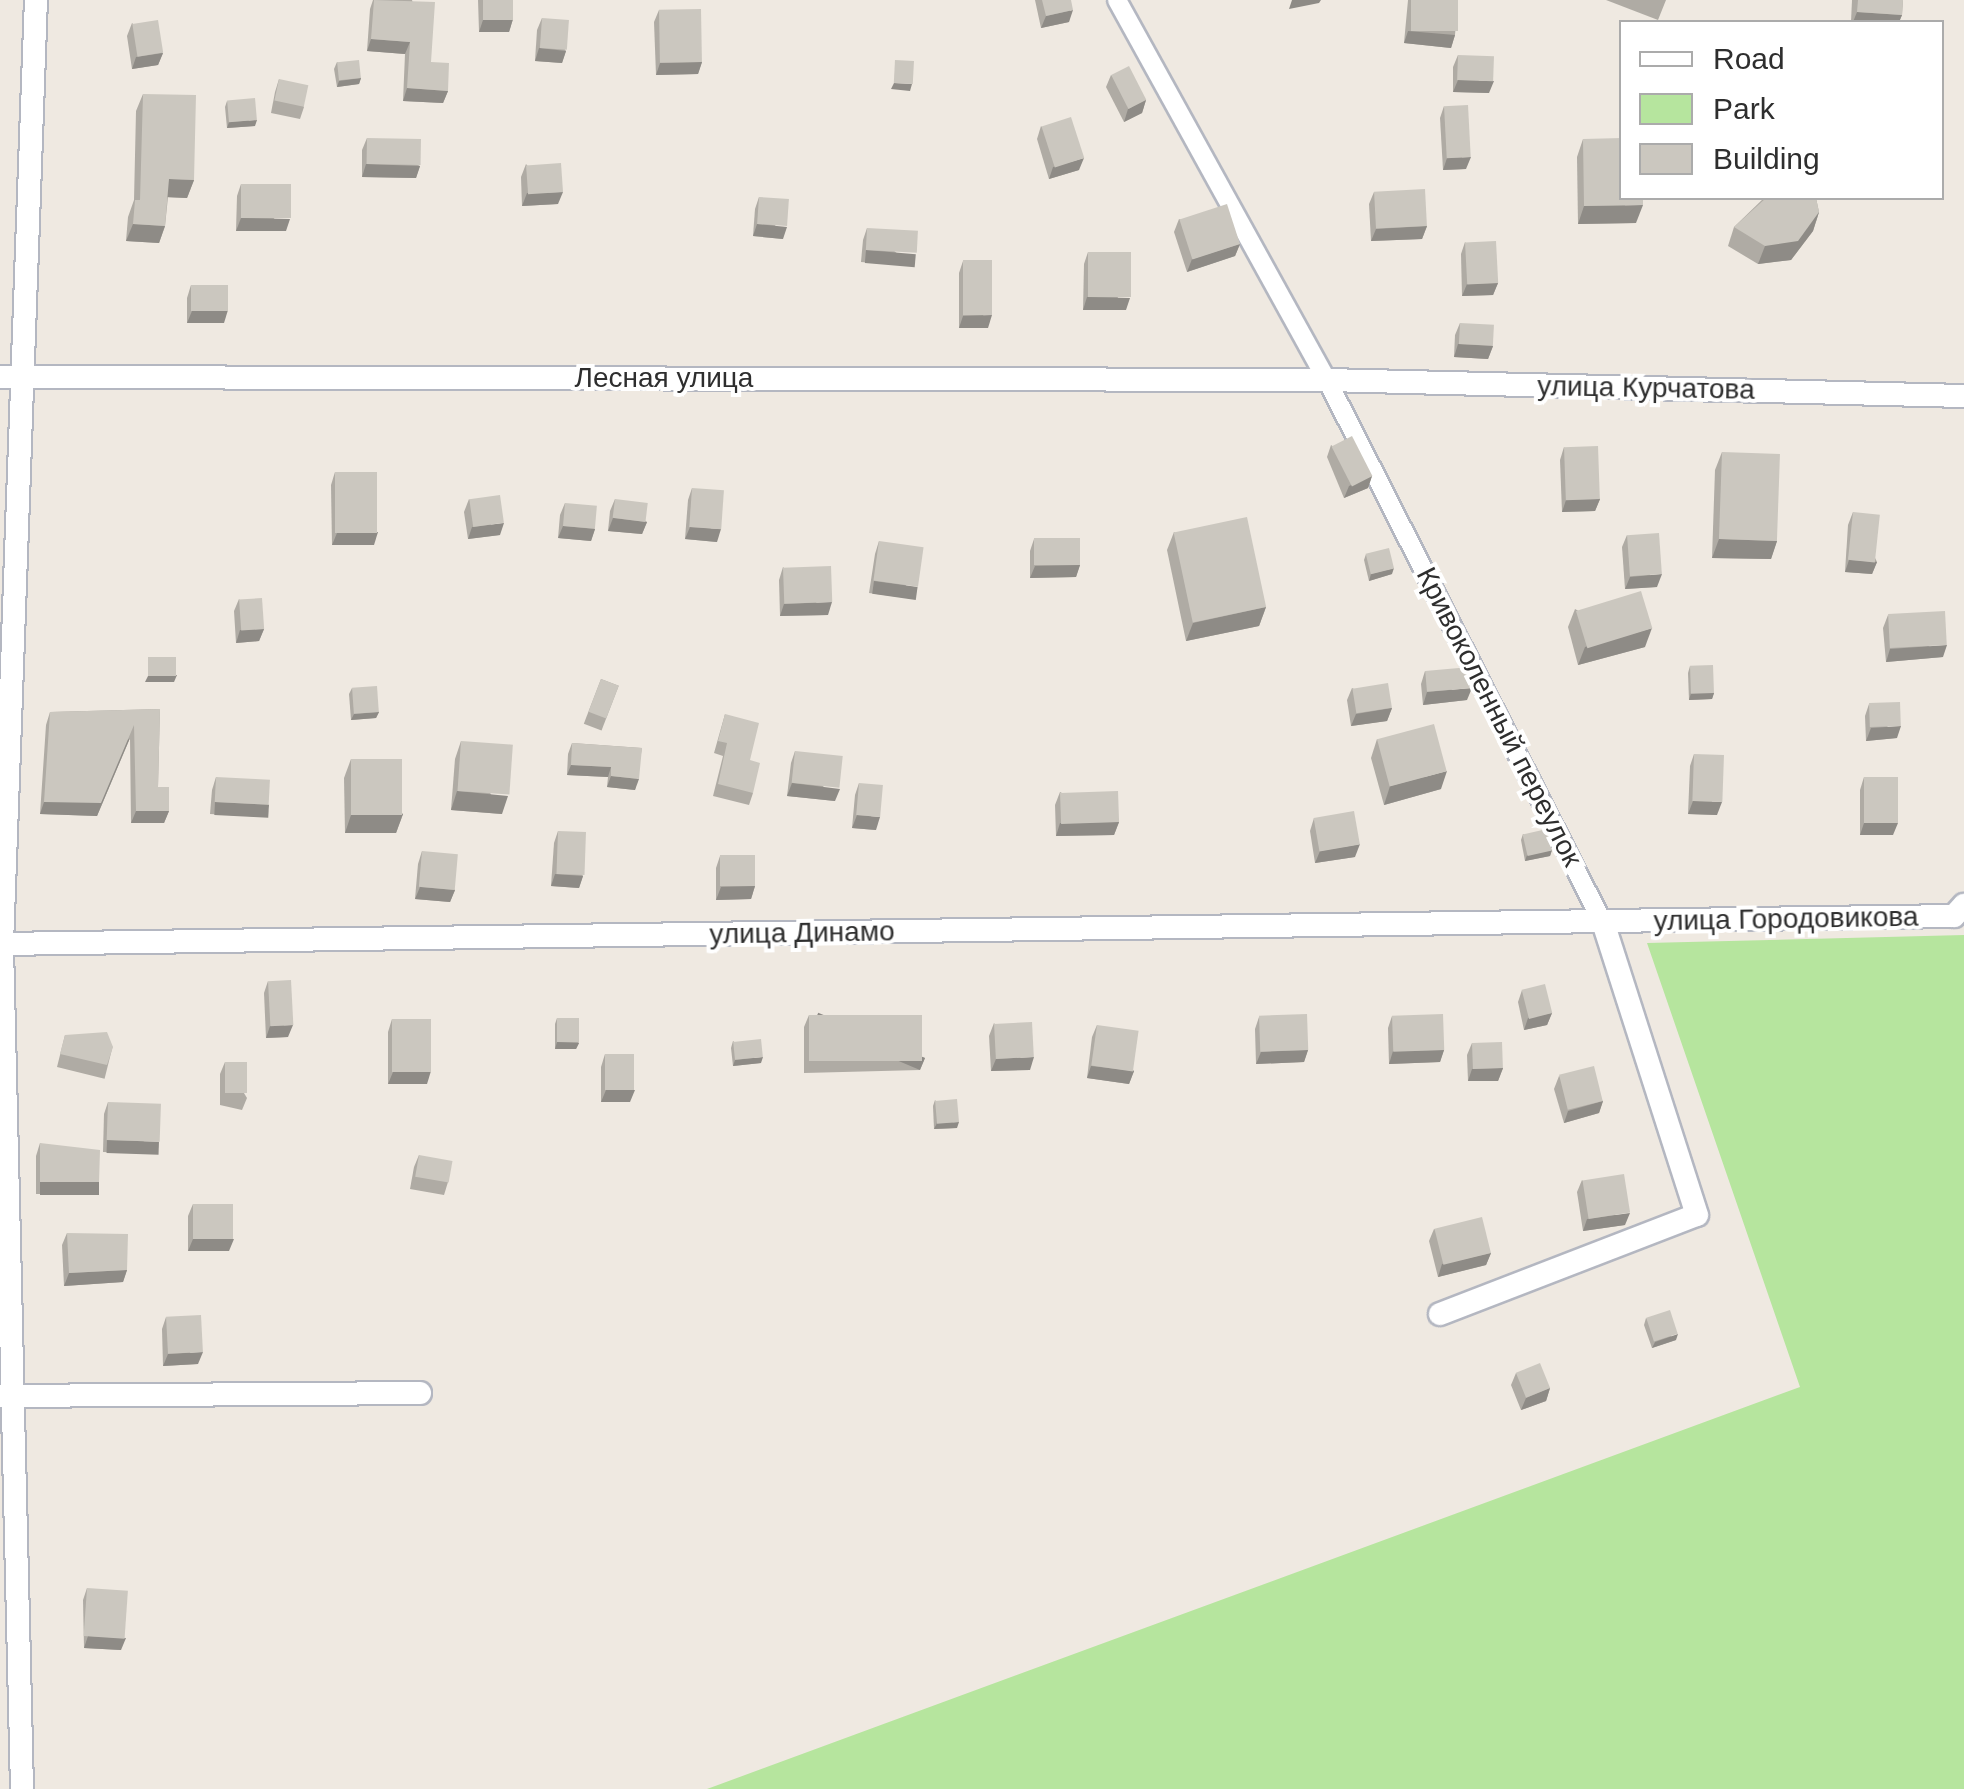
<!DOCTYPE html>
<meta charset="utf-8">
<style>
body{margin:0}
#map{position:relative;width:1964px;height:1789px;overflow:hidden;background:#efe9e1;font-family:Arial,sans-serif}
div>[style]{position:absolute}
.green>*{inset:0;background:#b6e59e}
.roads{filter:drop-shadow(2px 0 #b4b7c1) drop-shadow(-2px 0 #b4b7c1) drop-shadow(0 2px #b4b7c1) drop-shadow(0 -2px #b4b7c1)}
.pedestrian>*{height:18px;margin:-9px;padding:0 9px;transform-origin:9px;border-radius:9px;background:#fff}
.minor>*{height:22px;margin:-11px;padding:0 11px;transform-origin:11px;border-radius:11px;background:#fff}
.wall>*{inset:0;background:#afaba4;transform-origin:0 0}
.shaded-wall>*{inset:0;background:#8e8b86;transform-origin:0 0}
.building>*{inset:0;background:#cbc7bf;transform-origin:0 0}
span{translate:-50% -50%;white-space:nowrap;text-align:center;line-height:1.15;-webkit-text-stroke:8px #fff;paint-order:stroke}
.street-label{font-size:28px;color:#2e2e2e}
.legend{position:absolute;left:1619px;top:20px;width:325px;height:180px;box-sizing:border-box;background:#fff;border:2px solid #ababab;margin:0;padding:12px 18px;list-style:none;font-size:30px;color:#2e2e2e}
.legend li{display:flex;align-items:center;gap:20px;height:50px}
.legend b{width:50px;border:2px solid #ababab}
</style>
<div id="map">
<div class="green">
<div style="clip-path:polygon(1964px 935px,1964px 1789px,707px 1789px,1800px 1387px,1647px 943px)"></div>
</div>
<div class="roads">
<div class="pedestrian">
<div style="left:1117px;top:0;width:434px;rotate:61.1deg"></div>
<div style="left:1327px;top:380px;width:609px;rotate:63.06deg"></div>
</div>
<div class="minor">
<div style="left:0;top:377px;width:1327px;rotate:0.13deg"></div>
<div style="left:1327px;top:380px;width:637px;rotate:1.44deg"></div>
<div style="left:0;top:944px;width:1954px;rotate:-0.82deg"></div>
<div style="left:1954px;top:916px;width:15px;rotate:-48deg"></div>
<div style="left:1440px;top:1314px;width:275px;rotate:-21.1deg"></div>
<div style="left:1697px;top:1215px;width:307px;rotate:-107.8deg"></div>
<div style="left:0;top:1396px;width:420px;rotate:-0.4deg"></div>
<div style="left:22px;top:1789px;width:845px;rotate:-91.36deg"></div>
<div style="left:2px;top:944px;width:945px;rotate:-87.94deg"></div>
</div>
</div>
<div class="wall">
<div style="clip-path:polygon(373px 0,412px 0,431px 62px,448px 91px,443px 103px,403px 101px,405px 54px,367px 51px,370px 9px)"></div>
<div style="clip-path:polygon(478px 0,513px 0,513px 19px,509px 32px,479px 32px)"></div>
<div style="clip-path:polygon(1035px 0,1071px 0,1069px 22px,1041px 28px)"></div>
<div style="clip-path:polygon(1408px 0,1458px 0,1455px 35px,1451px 48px,1404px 43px)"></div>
<div style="clip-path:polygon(1606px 0,1666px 0,1658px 20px)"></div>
<div style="clip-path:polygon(1852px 0,1903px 0,1902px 15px,1899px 22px,1851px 22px)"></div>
<div style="clip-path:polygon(659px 10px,702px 62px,698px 74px,656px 75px,654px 22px)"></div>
<div style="clip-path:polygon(542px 18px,566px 51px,562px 63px,535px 61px,537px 30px)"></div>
<div style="clip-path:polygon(132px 23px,163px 53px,158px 65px,132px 69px,127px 36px)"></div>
<div style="clip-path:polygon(1458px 55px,1489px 93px,1453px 92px,1453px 67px)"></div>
<div style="clip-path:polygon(337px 62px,361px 78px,359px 84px,337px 87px,334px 69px)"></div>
<div style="clip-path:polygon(1111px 75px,1146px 100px,1142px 113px,1124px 122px,1106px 87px)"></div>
<div style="clip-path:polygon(279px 79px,304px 107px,300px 119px,271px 113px,275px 92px)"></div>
<div style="clip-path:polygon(143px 94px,194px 180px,187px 198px,168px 197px,165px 226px,159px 243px,126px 241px,128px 217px,134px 200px,136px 111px)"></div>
<div style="clip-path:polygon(227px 101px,255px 126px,227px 128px,225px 107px)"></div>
<div style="clip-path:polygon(1444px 106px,1466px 169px,1443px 170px,1440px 118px)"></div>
<div style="clip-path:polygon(1041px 126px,1079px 170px,1049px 179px,1037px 139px)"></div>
<div style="clip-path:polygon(367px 138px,420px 166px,416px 178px,362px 177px,362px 150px)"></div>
<div style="clip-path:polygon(1583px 139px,1636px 223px,1578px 224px,1577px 157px)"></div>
<div style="clip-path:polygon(526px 164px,558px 204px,522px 206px,521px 177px)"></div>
<div style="clip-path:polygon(241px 184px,286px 231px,236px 231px,237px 196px)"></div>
<div style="clip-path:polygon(1374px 192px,1427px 226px,1422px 239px,1371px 241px,1369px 204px)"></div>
<div style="clip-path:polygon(759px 197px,783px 239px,753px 236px,755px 209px)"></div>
<div style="clip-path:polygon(1764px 198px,1816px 198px,1819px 212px,1813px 231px,1791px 260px,1758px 264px,1728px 246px,1734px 227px)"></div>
<div style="clip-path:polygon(1179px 219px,1240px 244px,1235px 256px,1187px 272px,1174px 232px)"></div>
<div style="clip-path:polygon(867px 228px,912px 266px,861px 262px,863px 240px)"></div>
<div style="clip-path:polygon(1465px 242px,1498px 283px,1493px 295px,1462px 296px,1461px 254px)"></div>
<div style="clip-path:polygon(1088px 252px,1126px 310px,1083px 310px,1084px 264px)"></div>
<div style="clip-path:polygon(963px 261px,988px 328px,959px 328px,959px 273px)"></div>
<div style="clip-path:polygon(191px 285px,224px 323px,187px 323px,187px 298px)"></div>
<div style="clip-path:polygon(1460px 323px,1493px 346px,1488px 359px,1454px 357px,1455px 335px)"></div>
<div style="clip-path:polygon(1331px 445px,1372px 476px,1368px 488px,1344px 498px,1327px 457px)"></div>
<div style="clip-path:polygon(1564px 447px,1600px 499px,1595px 511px,1562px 512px,1560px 460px)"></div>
<div style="clip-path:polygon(1722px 452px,1777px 541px,1771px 559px,1712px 558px,1715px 470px)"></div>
<div style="clip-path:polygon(335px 472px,374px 545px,332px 545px,331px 485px)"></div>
<div style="clip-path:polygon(692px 488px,717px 542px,685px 539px,688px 500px)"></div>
<div style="clip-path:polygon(469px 499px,500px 535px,468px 539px,464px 512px)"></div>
<div style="clip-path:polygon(615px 499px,647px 522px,642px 534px,608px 531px,610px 511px)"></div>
<div style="clip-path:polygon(565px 503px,595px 529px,591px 541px,558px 538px,560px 515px)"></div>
<div style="clip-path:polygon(1853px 512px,1877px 562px,1872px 574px,1845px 572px,1848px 525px)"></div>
<div style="clip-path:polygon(1174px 532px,1266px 607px,1259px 626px,1186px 641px,1167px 550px)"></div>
<div style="clip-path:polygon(1627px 535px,1657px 587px,1625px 589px,1622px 547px)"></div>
<div style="clip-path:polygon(1034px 539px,1080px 565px,1076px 577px,1030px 578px,1030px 551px)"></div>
<div style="clip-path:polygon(879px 541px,914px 599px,869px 593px,875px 554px)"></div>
<div style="clip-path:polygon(1366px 554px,1392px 574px,1369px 581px,1364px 560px)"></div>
<div style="clip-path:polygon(783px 567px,828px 615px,780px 616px,779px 580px)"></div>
<div style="clip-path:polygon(239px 599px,264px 629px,259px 641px,236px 643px,234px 611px)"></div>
<div style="clip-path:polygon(1575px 609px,1645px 647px,1578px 665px,1568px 627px)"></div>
<div style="clip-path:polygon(1888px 615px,1943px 657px,1886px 662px,1883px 628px)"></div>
<div style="clip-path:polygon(1690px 666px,1714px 693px,1712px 699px,1689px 700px,1688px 673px)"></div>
<div style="clip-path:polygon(1425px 671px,1467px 700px,1423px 705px,1421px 684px)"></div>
<div style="left:601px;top:679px;width:19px;height:48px;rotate:21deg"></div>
<div style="clip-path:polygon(352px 688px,379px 712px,376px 718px,351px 720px,349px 694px)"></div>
<div style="clip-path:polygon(1352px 688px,1392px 708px,1387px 721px,1351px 726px,1347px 700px)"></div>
<div style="clip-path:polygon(1869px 704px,1897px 738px,1866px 741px,1865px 716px)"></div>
<div style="clip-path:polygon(160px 709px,158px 787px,169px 811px,164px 823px,131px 823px,130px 738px,97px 816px,40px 814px,46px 725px,50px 712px)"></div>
<div style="clip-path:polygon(725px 714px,753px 793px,749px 805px,713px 796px,723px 756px,714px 753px)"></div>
<div style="clip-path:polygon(1377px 739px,1441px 789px,1384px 805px,1371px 758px)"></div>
<div style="clip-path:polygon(461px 741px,502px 814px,451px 810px,455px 759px)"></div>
<div style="clip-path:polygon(572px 743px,642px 748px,635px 790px,607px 787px,608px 777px,567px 775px,568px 754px)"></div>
<div style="clip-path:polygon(795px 751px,835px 801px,787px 796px,791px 763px)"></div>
<div style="clip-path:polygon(1694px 754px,1717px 815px,1688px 814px,1690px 766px)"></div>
<div style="clip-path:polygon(351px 759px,403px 814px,396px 833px,345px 833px,344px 778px)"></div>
<div style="clip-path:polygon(216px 777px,269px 805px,265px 817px,210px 814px,212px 790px)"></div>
<div style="clip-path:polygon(1864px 777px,1893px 835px,1860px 835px,1860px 790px)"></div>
<div style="clip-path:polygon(859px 783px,876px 830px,852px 828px,855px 795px)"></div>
<div style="clip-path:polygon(1060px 792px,1119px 822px,1114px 835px,1056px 836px,1055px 805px)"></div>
<div style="clip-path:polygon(1314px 818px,1355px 857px,1315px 863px,1310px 831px)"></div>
<div style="clip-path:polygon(558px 831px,583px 876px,579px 888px,551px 886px,554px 843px)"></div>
<div style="clip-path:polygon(1523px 834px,1552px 850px,1550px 856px,1525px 861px,1521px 840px)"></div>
<div style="clip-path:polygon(422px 851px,455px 890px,450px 902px,415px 899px,418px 864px)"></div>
<div style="clip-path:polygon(720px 856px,755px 886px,751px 899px,716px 900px,716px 868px)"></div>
<div style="clip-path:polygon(268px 981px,288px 1037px,266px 1038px,264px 993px)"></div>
<div style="clip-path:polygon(1522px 990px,1552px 1013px,1547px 1025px,1524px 1030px,1518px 1002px)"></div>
<div style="clip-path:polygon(809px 1015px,925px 1058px,920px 1070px,804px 1073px,804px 1027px)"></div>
<div style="clip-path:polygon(1392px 1016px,1444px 1050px,1440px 1062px,1389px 1064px,1388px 1028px)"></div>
<div style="clip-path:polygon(1259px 1017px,1308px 1050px,1304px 1062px,1256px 1064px,1255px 1029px)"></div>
<div style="clip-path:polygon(557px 1018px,579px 1043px,576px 1049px,555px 1049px,555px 1024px)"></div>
<div style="clip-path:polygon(392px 1019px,427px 1084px,388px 1084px,388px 1032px)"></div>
<div style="clip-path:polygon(994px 1023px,1030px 1070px,991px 1071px,989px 1036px)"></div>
<div style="clip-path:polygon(1097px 1025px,1134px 1071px,1129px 1084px,1087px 1078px,1092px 1037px)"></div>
<div style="left:65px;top:1035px;width:49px;height:33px;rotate:14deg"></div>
<div style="clip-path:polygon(733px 1041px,761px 1063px,733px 1066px,731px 1048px)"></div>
<div style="clip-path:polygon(1472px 1043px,1503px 1068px,1498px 1081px,1468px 1081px,1467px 1055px)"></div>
<div style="clip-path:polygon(605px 1054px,630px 1102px,601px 1102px,601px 1067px)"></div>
<div style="clip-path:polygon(225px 1062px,247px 1098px,242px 1110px,220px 1105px,220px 1074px)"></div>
<div style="clip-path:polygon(1559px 1076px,1603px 1101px,1599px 1113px,1564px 1123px,1554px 1089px)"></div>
<div style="clip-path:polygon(935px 1100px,957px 1128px,934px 1129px,933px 1106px)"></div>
<div style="clip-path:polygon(108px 1102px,155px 1154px,103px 1152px,104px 1114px)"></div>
<div style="clip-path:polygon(40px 1143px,99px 1182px,95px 1194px,36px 1194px,36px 1156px)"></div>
<div style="clip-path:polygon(419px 1155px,448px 1182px,444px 1195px,410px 1189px,414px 1167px)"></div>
<div style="clip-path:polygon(1582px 1180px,1625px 1225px,1583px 1231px,1577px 1192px)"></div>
<div style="clip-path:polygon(193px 1204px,229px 1251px,188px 1251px,188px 1216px)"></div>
<div style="clip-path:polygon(1434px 1229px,1491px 1253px,1486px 1265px,1438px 1277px,1429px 1241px)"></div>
<div style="clip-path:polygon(67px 1233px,127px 1270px,123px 1282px,64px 1286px,62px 1245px)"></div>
<div style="clip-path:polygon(166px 1317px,198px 1364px,163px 1366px,162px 1329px)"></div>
<div style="clip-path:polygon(1646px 1318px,1676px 1340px,1652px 1348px,1644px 1325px)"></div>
<div style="clip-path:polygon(1516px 1373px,1550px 1388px,1546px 1401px,1521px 1410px,1511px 1385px)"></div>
<div style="clip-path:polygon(87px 1588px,121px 1650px,84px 1648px,83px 1600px)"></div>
</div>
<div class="shaded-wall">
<div style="clip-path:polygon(1292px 0,1321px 0,1319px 3px,1289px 9px)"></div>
<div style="clip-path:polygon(1073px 10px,1069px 22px,1041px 28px,1046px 16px)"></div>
<div style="clip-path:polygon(1857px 12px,1902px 15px,1899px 22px,1853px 22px)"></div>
<div style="clip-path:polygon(513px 19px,509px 32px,479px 32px,483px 20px)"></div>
<div style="clip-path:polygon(1408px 31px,1455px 35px,1451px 48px,1404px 43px)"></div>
<div style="clip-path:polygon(371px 39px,410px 42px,405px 54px,367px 51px)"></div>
<div style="clip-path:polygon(539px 48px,566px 51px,562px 63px,535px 61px)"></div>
<div style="clip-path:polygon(163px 53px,158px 65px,132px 69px,136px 57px)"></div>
<div style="clip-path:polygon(702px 62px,698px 74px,656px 75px,660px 63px)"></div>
<div style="clip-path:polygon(361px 78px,359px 84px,337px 87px,339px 81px)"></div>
<div style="clip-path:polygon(1458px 80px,1494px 81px,1489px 93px,1453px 92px)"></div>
<div style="clip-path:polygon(894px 83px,912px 84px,910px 91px,891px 89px)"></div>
<div style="clip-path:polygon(407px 88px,448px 91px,443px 103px,403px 101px)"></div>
<div style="clip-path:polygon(1146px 100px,1142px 113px,1124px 122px,1128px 109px)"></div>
<div style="clip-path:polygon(257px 120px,255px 126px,227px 128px,229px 122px)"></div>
<div style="clip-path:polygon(1471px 157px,1466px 169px,1443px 170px,1447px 158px)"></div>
<div style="clip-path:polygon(1084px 158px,1079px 170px,1049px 179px,1053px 167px)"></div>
<div style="clip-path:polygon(366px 164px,420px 166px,416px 178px,362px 177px)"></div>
<div style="clip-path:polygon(169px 179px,194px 180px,187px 198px,163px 197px)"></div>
<div style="clip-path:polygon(563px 192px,558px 204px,522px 206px,527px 193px)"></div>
<div style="clip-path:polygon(1643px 205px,1636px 223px,1578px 224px,1584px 206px)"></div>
<div style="clip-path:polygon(1819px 212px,1813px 231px,1791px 260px,1758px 264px,1765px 246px)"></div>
<div style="clip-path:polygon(241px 218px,290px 219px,286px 231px,236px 231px)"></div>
<div style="clip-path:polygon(133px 224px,165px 226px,159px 243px,126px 241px)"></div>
<div style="clip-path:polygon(757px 224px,787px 227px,783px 239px,753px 236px)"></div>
<div style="clip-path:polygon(1427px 226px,1422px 239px,1371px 241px,1376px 229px)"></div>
<div style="clip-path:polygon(1240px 244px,1235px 256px,1187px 272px,1192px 259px)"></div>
<div style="left:866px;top:250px;width:50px;height:13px;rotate:5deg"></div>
<div style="clip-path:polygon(1498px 283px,1493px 295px,1462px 296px,1467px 284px)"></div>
<div style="clip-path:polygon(1087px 297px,1130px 298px,1126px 310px,1083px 310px)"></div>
<div style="clip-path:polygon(228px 310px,224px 323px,187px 323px,192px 311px)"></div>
<div style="clip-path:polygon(992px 315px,988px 328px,959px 328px,963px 316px)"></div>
<div style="clip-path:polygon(1458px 344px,1493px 346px,1488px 359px,1454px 357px)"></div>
<div style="clip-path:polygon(1372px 476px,1368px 488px,1344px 498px,1349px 486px)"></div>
<div style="clip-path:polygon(1600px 499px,1595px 511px,1562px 512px,1566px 500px)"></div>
<div style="clip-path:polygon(613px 518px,647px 522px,642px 534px,608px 531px)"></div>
<div style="clip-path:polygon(504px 523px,500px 535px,468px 539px,472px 527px)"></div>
<div style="clip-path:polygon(563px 526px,595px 529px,591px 541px,558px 538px)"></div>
<div style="clip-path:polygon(690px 527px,721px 529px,717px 542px,685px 539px)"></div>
<div style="clip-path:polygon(378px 532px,374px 545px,332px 545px,337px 533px)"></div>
<div style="clip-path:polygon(1719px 539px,1777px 541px,1771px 559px,1712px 558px)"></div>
<div style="clip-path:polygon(1849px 560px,1877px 562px,1872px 574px,1845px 572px)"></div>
<div style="clip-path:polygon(1080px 565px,1076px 577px,1030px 578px,1035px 566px)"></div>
<div style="clip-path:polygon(1394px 568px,1392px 574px,1369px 581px,1371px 574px)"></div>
<div style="clip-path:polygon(1662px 574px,1657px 587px,1625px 589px,1630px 577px)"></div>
<div style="left:874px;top:581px;width:44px;height:13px;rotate:8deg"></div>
<div style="clip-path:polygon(832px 602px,828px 615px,780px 616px,784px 604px)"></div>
<div style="clip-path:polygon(1266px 607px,1259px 626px,1186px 641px,1193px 623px)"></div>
<div style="clip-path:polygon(1652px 628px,1645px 647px,1578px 665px,1585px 647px)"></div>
<div style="clip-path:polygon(264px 629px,259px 641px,236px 643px,240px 630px)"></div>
<div style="clip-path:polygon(1947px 645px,1943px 657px,1886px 662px,1890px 649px)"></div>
<div style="clip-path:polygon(177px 675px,174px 682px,145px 682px,148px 676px)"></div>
<div style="clip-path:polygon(1472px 688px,1467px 700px,1423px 705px,1427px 692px)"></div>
<div style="clip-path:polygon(1691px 693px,1714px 693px,1712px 699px,1689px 700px)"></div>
<div style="clip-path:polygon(1392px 708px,1387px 721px,1351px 726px,1356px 714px)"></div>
<div style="clip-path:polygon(379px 712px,376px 718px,351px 720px,354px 714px)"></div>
<div style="clip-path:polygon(1901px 726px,1897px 738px,1866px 741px,1871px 728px)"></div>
<div style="clip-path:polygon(130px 738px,97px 816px,40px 814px,44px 802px)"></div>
<div style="clip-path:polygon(571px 765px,611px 767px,608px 777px,567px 775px)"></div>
<div style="clip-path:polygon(1447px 771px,1441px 789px,1384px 805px,1390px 786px)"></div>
<div style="clip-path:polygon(611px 776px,639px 779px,635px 790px,607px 787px)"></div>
<div style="clip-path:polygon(792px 783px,840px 789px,835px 801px,787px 796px)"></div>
<div style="clip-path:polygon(457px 791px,508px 796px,502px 814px,451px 810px)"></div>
<div style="clip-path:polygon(1693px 801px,1722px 802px,1717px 815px,1688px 814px)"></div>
<div style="left:215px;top:802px;width:54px;height:13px;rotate:3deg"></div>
<div style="clip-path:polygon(136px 811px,169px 811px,164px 823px,131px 823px)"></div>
<div style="clip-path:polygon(403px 814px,396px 833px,345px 833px,351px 815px)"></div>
<div style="clip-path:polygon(857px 815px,880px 817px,876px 830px,852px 828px)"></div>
<div style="clip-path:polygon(1119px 822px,1114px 835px,1056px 836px,1060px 823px)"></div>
<div style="clip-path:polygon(1864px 823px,1898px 823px,1893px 835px,1860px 835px)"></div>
<div style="clip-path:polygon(1360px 844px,1355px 857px,1315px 863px,1320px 851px)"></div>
<div style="clip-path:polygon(1552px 850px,1550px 856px,1525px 861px,1527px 855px)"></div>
<div style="clip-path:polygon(555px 874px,583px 876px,579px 888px,551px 886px)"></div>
<div style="clip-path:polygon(755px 886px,751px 899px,716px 900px,721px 887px)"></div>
<div style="clip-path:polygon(420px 887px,455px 890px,450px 902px,415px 899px)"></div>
<div style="clip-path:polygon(1552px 1013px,1547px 1025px,1524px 1030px,1528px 1018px)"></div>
<div style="clip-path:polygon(293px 1025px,288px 1037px,266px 1038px,270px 1026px)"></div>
<div style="clip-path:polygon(557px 1042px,579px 1043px,576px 1049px,555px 1049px)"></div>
<div style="clip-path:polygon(1308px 1050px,1304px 1062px,1256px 1064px,1261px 1052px)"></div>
<div style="clip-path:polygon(1444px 1050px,1440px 1062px,1389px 1064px,1393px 1051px)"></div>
<div style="clip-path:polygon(763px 1057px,761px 1063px,733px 1066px,735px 1060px)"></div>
<div style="clip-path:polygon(1034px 1057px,1030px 1070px,991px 1071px,996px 1059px)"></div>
<div style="left:925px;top:1058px;width:13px;height:116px;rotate:113deg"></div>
<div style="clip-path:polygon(1091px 1066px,1134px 1071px,1129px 1084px,1087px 1078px)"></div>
<div style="clip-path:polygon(1503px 1068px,1498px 1081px,1468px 1081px,1472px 1069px)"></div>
<div style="clip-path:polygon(431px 1071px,427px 1084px,388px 1084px,393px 1072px)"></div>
<div style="clip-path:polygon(606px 1090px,635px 1090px,630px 1102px,601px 1102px)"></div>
<div style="clip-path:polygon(1603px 1101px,1599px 1113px,1564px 1123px,1568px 1111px)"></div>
<div style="clip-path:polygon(959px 1122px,957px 1128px,934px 1129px,937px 1123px)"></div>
<div style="left:107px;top:1140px;width:52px;height:13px;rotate:2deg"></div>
<div style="left:40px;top:1182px;width:59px;height:13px"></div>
<div style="clip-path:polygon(1630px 1213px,1625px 1225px,1583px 1231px,1587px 1219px)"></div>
<div style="clip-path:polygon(193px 1239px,234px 1239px,229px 1251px,188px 1251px)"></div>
<div style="clip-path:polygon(1491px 1253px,1486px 1265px,1438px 1277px,1442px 1264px)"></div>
<div style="clip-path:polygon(127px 1270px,123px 1282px,64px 1286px,69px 1273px)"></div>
<div style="clip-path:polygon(1678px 1334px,1676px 1340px,1652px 1348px,1655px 1342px)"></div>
<div style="clip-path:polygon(203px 1352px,198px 1364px,163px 1366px,168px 1354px)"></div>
<div style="clip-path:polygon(1550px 1388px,1546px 1401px,1521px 1410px,1526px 1398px)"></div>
<div style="clip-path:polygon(88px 1636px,126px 1638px,121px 1650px,84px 1648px)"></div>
</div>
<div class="building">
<div style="clip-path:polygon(374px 0,435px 2px,431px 62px,449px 63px,448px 91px,407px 88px,410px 42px,371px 39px)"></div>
<div style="left:483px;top:0;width:30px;height:20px"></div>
<div style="clip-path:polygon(1042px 0,1071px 0,1073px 10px,1046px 16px)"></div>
<div style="left:1411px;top:0;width:47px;height:31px"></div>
<div style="clip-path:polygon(1858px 0,1903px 0,1902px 15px,1857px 12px)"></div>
<div style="left:701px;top:9px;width:53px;height:42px;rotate:89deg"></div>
<div style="left:542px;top:18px;width:27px;height:30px;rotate:4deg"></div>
<div style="left:158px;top:20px;width:33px;height:26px;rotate:81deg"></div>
<div style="left:1458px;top:55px;width:36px;height:25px;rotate:2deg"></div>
<div style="left:359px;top:60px;width:18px;height:22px;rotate:84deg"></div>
<div style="left:895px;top:60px;width:19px;height:23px;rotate:3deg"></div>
<div style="left:1129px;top:66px;width:38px;height:20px;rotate:63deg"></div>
<div style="left:279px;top:79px;width:30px;height:22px;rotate:12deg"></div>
<div style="clip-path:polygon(143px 94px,196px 95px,194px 180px,169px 179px,165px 226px,133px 224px,135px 200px,140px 200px)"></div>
<div style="left:255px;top:98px;width:22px;height:28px;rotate:85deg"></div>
<div style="left:1468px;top:105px;width:52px;height:24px;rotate:87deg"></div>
<div style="left:1071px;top:117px;width:43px;height:31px;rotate:72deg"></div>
<div style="left:367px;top:138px;width:54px;height:26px;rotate:1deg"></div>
<div style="clip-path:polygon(1622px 138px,1622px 198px,1643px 198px,1643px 205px,1584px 206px,1583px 139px)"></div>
<div style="left:561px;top:163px;width:29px;height:35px;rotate:86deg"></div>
<div style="left:241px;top:184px;width:50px;height:34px"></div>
<div style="left:1425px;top:189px;width:37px;height:51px;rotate:87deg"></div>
<div style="left:759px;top:197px;width:30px;height:27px;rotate:4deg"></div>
<div style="clip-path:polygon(1766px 198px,1816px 198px,1819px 212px,1798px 241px,1765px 246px,1734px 227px)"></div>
<div style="left:1227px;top:204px;width:42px;height:50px;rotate:72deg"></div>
<div style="left:867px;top:228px;width:51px;height:22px;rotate:3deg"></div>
<div style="left:1496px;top:241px;width:42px;height:31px;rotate:87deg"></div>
<div style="left:1088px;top:252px;width:43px;height:45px"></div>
<div style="left:992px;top:260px;width:55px;height:29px;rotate:90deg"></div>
<div style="left:191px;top:285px;width:37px;height:26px"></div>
<div style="left:1460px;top:323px;width:34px;height:21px;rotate:3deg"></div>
<div style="left:1352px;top:436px;width:45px;height:23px;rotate:63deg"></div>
<div style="left:1598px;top:446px;width:53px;height:34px;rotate:88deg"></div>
<div style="left:1722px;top:452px;width:58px;height:87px;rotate:2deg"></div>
<div style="left:335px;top:472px;width:42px;height:61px"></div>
<div style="left:692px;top:488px;width:32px;height:39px;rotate:4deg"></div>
<div style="left:500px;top:495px;width:28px;height:31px;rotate:82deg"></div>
<div style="left:615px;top:499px;width:33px;height:19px;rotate:7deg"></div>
<div style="left:565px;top:503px;width:32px;height:23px;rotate:5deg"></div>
<div style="left:1853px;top:512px;width:27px;height:48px;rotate:6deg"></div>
<div style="left:1247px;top:517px;width:92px;height:75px;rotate:78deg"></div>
<div style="left:1659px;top:533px;width:41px;height:32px;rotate:86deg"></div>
<div style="left:1080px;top:538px;width:27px;height:46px;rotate:90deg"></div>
<div style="left:879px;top:541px;width:45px;height:40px;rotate:8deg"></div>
<div style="left:1389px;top:548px;width:21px;height:24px;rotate:76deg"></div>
<div style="left:831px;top:566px;width:36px;height:48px;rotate:88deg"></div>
<div style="left:1641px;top:591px;width:39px;height:68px;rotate:73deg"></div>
<div style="left:262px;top:598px;width:31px;height:23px;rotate:86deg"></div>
<div style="left:1945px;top:611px;width:34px;height:57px;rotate:87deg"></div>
<div style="left:148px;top:657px;width:28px;height:19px"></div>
<div style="left:1713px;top:665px;width:28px;height:23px;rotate:88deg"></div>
<div style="left:1470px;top:667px;width:21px;height:45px;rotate:85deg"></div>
<div style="left:601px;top:679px;width:19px;height:35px;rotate:21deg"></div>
<div style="left:1388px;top:683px;width:25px;height:36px;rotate:81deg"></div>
<div style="left:377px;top:686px;width:26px;height:25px;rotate:86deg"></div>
<div style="left:1900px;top:702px;width:24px;height:31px;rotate:88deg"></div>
<div style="clip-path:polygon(160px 709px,158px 787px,169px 787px,169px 811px,136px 811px,134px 725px,101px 803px,44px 802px,50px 712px)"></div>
<div style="clip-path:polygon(725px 714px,759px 723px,750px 760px,760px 763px,753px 793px,718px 784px,727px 743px,718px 741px)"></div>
<div style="left:1434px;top:724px;width:49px;height:59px;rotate:75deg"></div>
<div style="left:461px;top:741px;width:52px;height:50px;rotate:4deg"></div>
<div style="clip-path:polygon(572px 743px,642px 748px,639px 779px,611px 776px,611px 767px,571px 765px)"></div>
<div style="left:795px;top:751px;width:48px;height:32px;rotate:6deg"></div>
<div style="left:1694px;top:754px;width:30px;height:47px;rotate:2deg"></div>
<div style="left:351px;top:759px;width:51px;height:56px"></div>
<div style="left:216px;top:777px;width:54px;height:25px;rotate:3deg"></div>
<div style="left:1864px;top:777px;width:34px;height:46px"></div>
<div style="left:859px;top:783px;width:24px;height:32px;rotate:5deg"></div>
<div style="left:1118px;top:791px;width:31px;height:58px;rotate:88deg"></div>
<div style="left:1354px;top:811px;width:34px;height:41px;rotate:80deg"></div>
<div style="left:1547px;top:829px;width:22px;height:25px;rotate:77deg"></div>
<div style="left:558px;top:831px;width:28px;height:43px;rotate:2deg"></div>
<div style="left:422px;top:851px;width:36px;height:36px;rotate:5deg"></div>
<div style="left:755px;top:855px;width:31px;height:35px;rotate:90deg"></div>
<div style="left:291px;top:980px;width:45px;height:23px;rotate:87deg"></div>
<div style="left:1545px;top:984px;width:30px;height:24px;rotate:76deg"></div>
<div style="left:1307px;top:1014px;width:36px;height:48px;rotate:88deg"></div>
<div style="left:1443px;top:1014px;width:36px;height:51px;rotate:88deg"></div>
<div style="left:809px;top:1015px;width:113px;height:46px"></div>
<div style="left:557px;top:1018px;width:22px;height:24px"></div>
<div style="left:392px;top:1019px;width:39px;height:53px"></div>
<div style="left:1032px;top:1022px;width:35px;height:38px;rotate:87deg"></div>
<div style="left:1097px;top:1025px;width:42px;height:41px;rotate:8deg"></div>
<div style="clip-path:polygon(107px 1032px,113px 1047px,107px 1065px,60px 1054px,65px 1035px)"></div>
<div style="left:761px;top:1039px;width:18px;height:28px;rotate:84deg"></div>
<div style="left:1502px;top:1042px;width:26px;height:30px;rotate:88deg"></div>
<div style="left:605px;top:1054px;width:29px;height:36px"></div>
<div style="left:225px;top:1062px;width:22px;height:31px"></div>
<div style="left:1594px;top:1066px;width:36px;height:36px;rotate:76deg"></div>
<div style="left:957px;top:1099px;width:23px;height:22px;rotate:85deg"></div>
<div style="left:108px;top:1102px;width:53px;height:38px;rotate:2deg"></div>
<div style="clip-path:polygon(40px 1143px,100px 1150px,99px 1182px,40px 1182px)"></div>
<div style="left:419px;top:1155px;width:34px;height:22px;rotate:10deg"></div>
<div style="left:1624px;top:1174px;width:39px;height:42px;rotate:81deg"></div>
<div style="left:193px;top:1204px;width:40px;height:35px"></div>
<div style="left:1482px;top:1217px;width:37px;height:49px;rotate:76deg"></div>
<div style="clip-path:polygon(67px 1233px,128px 1234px,127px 1270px,69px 1273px)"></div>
<div style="left:1670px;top:1310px;width:25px;height:25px;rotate:72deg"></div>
<div style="left:201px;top:1315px;width:37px;height:35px;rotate:87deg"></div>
<div style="left:1540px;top:1363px;width:27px;height:26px;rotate:68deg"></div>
<div style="left:87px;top:1588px;width:41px;height:48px;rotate:4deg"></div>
</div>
<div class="street-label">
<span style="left:664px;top:378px">Лесная улица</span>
<span style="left:1646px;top:388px;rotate:1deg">улица Курчатова</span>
<span style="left:1499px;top:717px;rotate:63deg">Кривоколенный переулок</span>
<span style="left:1786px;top:919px;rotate:-1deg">улица Городовикова</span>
<span style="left:802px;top:933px;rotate:-1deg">улица Динамо</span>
</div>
<ul class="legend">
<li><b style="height:12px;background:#fff"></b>Road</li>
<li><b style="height:28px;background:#b6e59e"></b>Park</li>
<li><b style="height:28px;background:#cbc7bf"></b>Building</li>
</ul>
</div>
